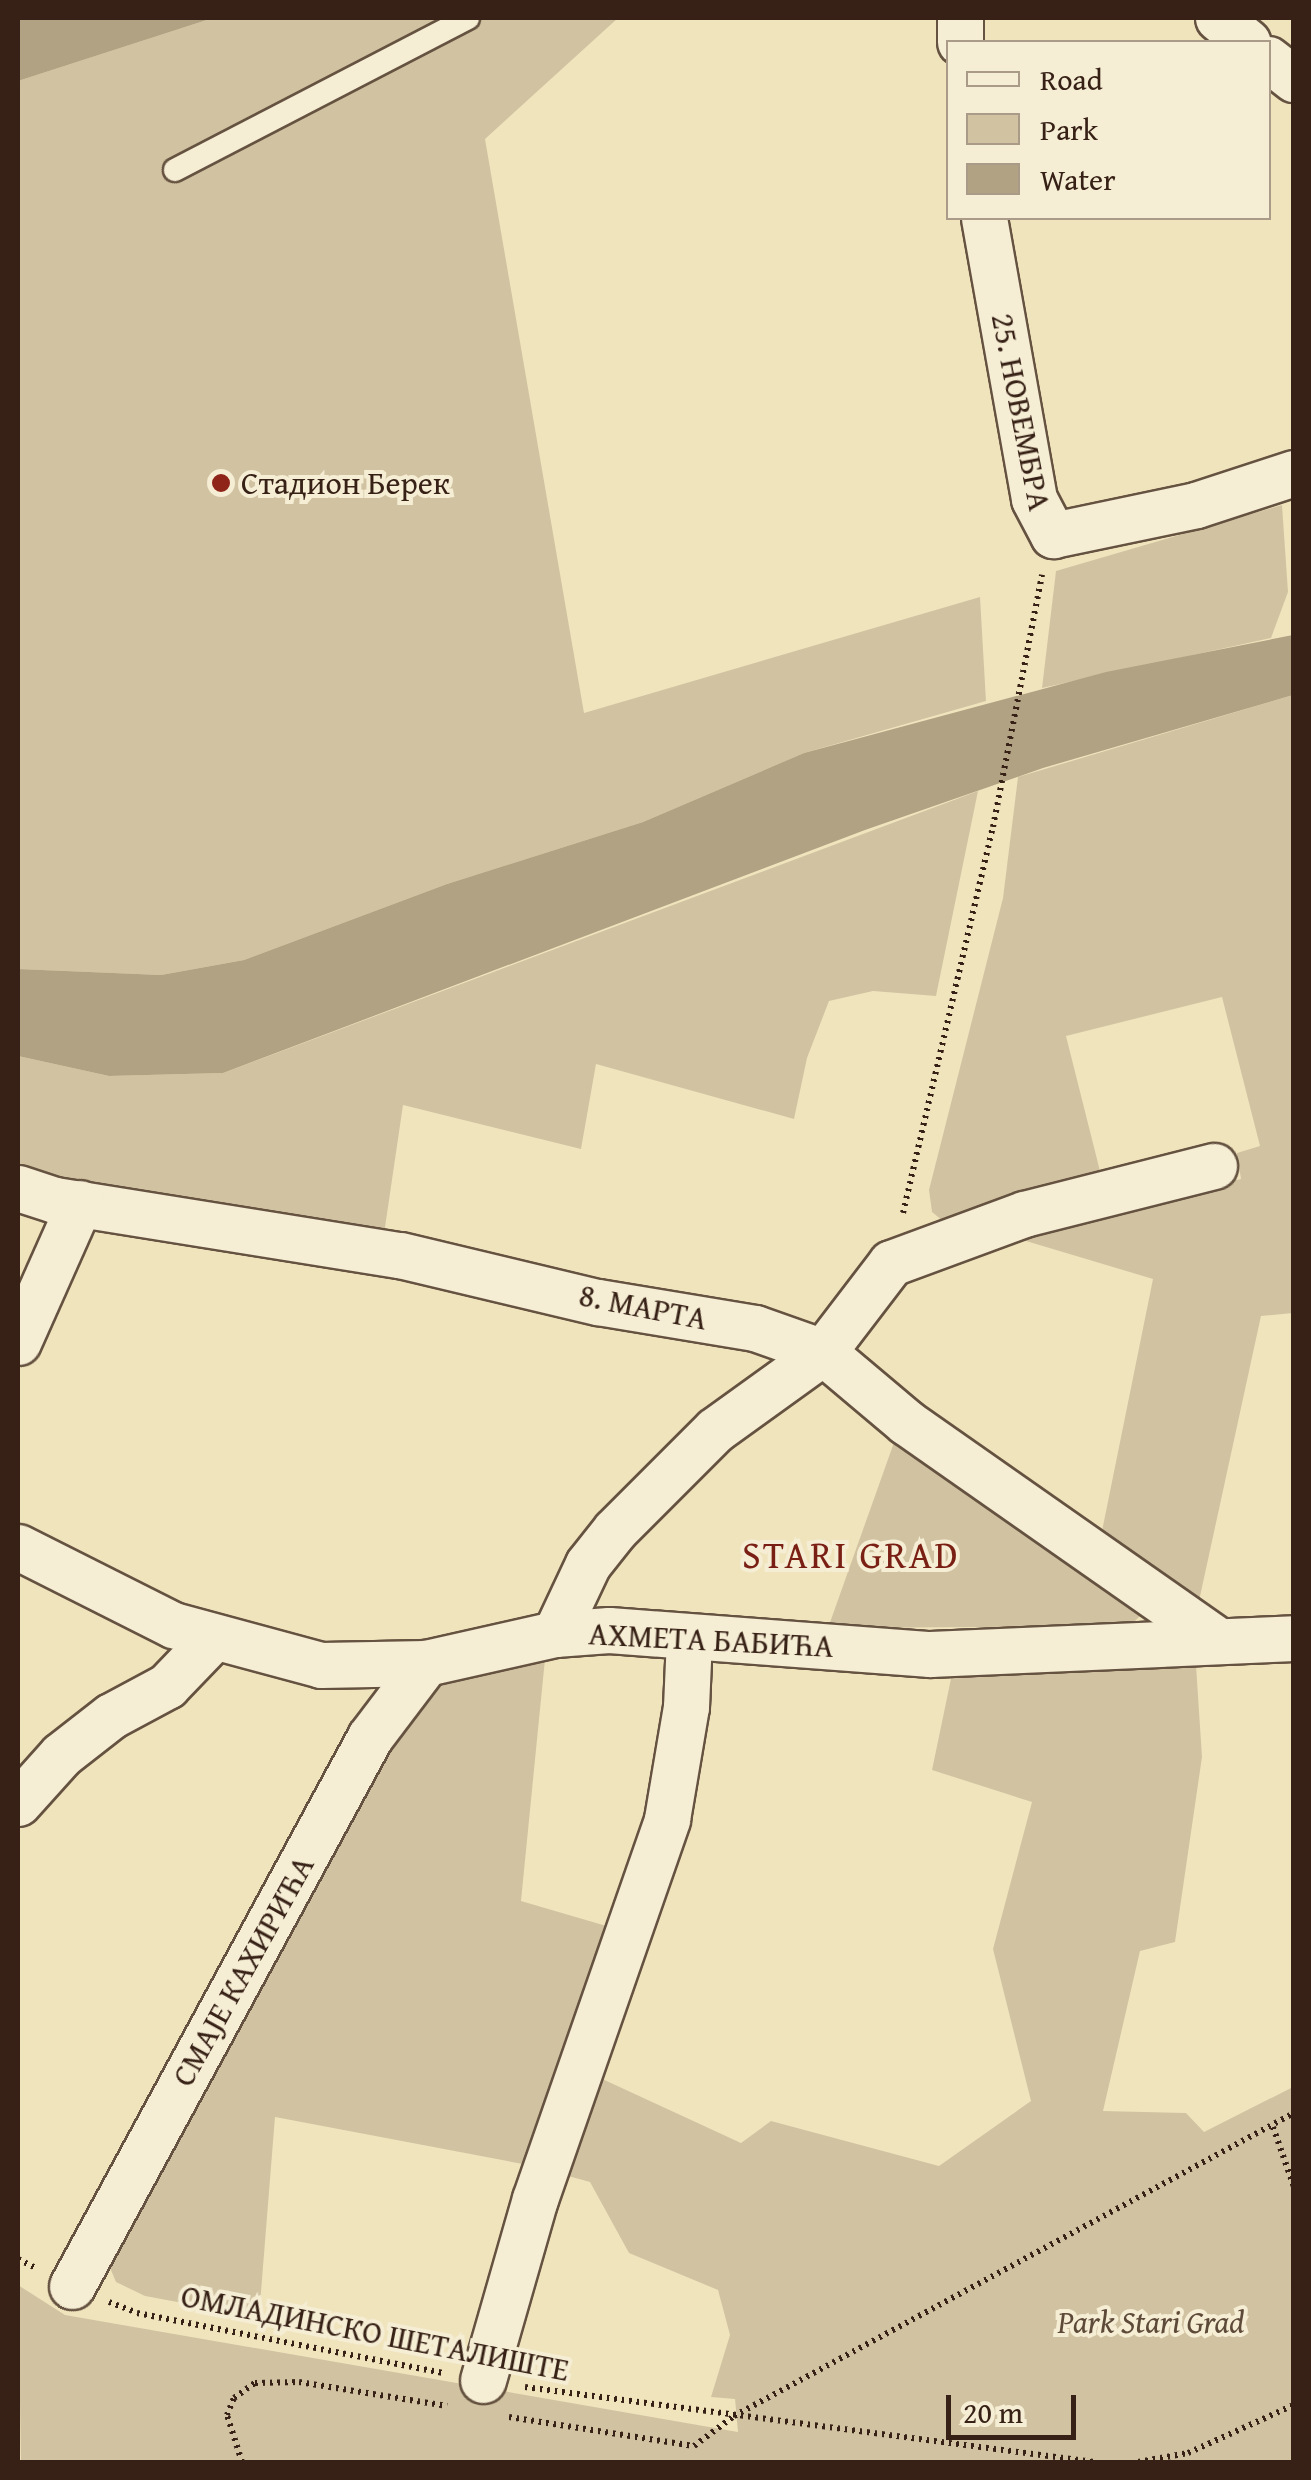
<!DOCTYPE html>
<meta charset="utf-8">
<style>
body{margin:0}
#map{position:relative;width:1311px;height:2480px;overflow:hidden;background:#f0e4bd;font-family:"Gentium Book Plus",serif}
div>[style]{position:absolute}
.green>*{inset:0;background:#d1c3a1}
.water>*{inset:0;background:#b1a284}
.path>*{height:6px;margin-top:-3px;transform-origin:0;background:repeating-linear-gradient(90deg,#372116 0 2.5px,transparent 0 7.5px)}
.roads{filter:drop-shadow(2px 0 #655240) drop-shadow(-2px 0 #655240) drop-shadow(0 2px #655240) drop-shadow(0 -2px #655240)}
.lane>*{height:22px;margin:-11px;padding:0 11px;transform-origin:11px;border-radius:11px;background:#f5edd4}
.street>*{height:45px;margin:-22.5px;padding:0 22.5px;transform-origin:22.5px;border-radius:22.5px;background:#f5edd4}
.dots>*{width:28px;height:28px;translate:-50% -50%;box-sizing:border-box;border:5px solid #f5edd4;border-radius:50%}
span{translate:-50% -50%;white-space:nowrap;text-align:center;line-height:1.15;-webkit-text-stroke:8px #f5edd4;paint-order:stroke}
.street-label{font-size:32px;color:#372116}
.poi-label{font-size:32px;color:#372116}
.left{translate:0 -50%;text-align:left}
.park-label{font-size:32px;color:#5e4a39;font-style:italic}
.quarter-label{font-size:38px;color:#7a1f14;letter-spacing:2.5px}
.frame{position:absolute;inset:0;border:20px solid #372116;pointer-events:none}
.legend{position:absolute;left:946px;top:40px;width:325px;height:180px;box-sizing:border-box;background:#f5edd4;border:2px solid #a99b88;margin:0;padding:12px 18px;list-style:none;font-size:30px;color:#372116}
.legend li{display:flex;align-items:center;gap:20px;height:50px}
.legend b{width:50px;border:2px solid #a99b88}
.scale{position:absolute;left:946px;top:2395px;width:130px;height:45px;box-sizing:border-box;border:5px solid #372116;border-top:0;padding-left:12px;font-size:30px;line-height:35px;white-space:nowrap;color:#372116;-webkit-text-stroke:8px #f5edd4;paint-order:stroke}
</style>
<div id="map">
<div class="green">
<div style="clip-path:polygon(213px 18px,618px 18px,485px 139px,584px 713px,980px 597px,986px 701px,804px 753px,643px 822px,447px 884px,244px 960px,161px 975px,18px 969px,18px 81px)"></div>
<div style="clip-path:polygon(1282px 505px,1288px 592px,1271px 638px,1042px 688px,1056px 571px)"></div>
<div style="clip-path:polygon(1293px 695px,1293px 1313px,1261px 1316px,1199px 1601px,1101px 1536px,1153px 1279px,1016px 1238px,1241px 1179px,1237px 1153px,1260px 1146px,1222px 997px,1066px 1036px,1104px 1187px,949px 1226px,932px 1212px,929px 1190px,1003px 898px,1018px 777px)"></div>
<div style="clip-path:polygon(978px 791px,936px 996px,873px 991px,829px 1001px,807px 1058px,794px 1119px,596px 1064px,581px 1149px,403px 1105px,383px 1241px,18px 1171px,18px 1056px,109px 1076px,223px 1073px)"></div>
<div style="clip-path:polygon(897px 1434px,1145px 1611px,1130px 1626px,828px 1628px)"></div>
<div style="clip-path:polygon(546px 1649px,521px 1901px,644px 1937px,598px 2077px,741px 2143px,771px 2121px,939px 2166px,1031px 2101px,993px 1949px,1032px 1802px,932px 1770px,953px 1669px,1196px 1665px,1202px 1757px,1175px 1942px,1140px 1951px,1103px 2111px,1186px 2113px,1204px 2132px,1293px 2087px,1293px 2462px,21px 2462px,18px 2285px,65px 2315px,738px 2432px,735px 2399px,711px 2397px,730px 2335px,718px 2290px,629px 2253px,590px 2182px,528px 2165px,275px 2117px,259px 2317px,145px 2296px,116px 2282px,108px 2263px,357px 1788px,440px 1679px)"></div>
</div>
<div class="water">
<div style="clip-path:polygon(18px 18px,213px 18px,18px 81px)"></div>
<div style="clip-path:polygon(1293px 635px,1293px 695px,1043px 768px,865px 830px,223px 1073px,109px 1076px,18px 1056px,18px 969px,161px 975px,244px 960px,447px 884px,643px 822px,804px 753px,1106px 672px)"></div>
</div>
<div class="path">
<div style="left:903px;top:1213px;width:396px;rotate:-76.9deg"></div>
<div style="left:993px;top:827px;width:257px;rotate:-79deg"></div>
<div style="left:1273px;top:2127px;width:64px;rotate:70.7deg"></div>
<div style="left:18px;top:2259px;width:18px;rotate:27deg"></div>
<div style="left:109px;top:2302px;width:30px;rotate:21deg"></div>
<div style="left:137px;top:2313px;width:312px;rotate:11.1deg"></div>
<div style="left:525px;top:2387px;width:574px;rotate:7.51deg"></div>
<div style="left:509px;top:2417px;width:187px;rotate:8.9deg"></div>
<div style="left:694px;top:2446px;width:50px;rotate:-36.9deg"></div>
<div style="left:734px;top:2416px;width:637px;rotate:-28.42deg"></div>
<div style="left:242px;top:2462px;width:49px;rotate:-107.7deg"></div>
<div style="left:227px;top:2415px;width:18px;rotate:-68deg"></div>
<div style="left:234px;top:2398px;width:26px;rotate:-36deg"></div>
<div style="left:255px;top:2383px;width:44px;rotate:-1.3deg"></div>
<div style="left:299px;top:2382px;width:150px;rotate:9.2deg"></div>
<div style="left:1138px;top:2462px;width:51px;rotate:-10.2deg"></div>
<div style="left:1188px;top:2453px;width:116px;rotate:-24.4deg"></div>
</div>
<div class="roads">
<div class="lane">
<div style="left:175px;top:170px;width:330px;rotate:-27.4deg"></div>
</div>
<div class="street">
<div style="left:960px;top:18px;width:24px;rotate:90deg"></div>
<div style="left:1218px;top:18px;width:38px;rotate:39deg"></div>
<div style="left:1268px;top:59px;width:33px;rotate:38deg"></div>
<div style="left:984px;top:218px;width:285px;rotate:79.9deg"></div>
<div style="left:1034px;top:499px;width:41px;rotate:62.2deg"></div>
<div style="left:1053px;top:535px;width:146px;rotate:-11.8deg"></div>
<div style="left:1196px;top:505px;width:103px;rotate:-18.1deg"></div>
<div style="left:18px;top:1188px;width:39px;rotate:18deg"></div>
<div style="left:55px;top:1200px;width:349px;rotate:9.1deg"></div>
<div style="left:400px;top:1255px;width:204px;rotate:13.4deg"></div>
<div style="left:598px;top:1302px;width:159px;rotate:9.4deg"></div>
<div style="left:755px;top:1328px;width:72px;rotate:19.4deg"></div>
<div style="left:823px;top:1352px;width:112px;rotate:-52.6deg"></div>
<div style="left:891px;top:1263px;width:142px;rotate:-20.2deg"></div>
<div style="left:1024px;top:1214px;width:196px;rotate:-14.2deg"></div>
<div style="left:18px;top:1342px;width:152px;rotate:-66deg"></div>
<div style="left:18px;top:1547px;width:174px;rotate:26.7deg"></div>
<div style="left:173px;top:1625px;width:153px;rotate:15.1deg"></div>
<div style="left:321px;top:1665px;width:105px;rotate:-1.1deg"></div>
<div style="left:426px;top:1663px;width:132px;rotate:-12.7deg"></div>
<div style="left:555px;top:1634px;width:54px;rotate:-4.2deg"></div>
<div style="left:609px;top:1630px;width:322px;rotate:4.3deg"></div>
<div style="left:930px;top:1654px;width:364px;rotate:-2.5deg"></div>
<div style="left:555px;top:1634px;width:77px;rotate:-64.8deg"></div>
<div style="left:588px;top:1564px;width:43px;rotate:-51.5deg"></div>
<div style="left:615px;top:1530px;width:141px;rotate:-45deg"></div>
<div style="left:715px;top:1430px;width:133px;rotate:-35.8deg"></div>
<div style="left:823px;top:1352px;width:109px;rotate:40.1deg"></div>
<div style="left:906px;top:1422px;width:377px;rotate:35deg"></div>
<div style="left:18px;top:1803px;width:64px;rotate:-48.1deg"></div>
<div style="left:61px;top:1755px;width:63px;rotate:-38deg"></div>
<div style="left:111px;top:1716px;width:64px;rotate:-28.2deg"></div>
<div style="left:167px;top:1686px;width:65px;rotate:-46.2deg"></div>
<div style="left:72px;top:2286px;width:625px;rotate:-61.51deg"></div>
<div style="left:370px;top:1737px;width:93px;rotate:-52.9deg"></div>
<div style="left:483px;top:2380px;width:188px;rotate:-74deg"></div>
<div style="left:535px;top:2199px;width:402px;rotate:-70.8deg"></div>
<div style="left:667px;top:1819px;width:114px;rotate:-80.4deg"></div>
<div style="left:686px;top:1707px;width:70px;rotate:-87.5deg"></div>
</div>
</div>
<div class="dots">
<div style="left:221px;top:483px;background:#8f2418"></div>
</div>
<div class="street-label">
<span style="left:1021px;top:412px;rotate:79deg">25. НОВЕМБРА</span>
<span style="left:643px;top:1307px;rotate:11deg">8. МАРТА</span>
<span style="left:711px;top:1640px;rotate:3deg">АХМЕТА БАБИЋА</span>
<span style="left:243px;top:1971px;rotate:-61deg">СМAЈЕ КАХИРИЋА</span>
<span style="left:375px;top:2333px;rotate:11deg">ОМЛАДИНСКO ШЕТАЛИШТЕ</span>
</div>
<div class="poi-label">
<span class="left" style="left:241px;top:483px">Стадион Берек</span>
</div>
<div class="park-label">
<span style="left:1151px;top:2322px">Park Stari Grad</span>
</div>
<div class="quarter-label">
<span style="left:851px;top:1555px">STARI GRAD</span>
</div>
<div class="frame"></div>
<ul class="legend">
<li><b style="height:12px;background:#f5edd4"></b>Road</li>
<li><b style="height:28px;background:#d1c3a1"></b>Park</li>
<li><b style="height:28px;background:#b1a284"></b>Water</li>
</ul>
<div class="scale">20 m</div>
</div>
